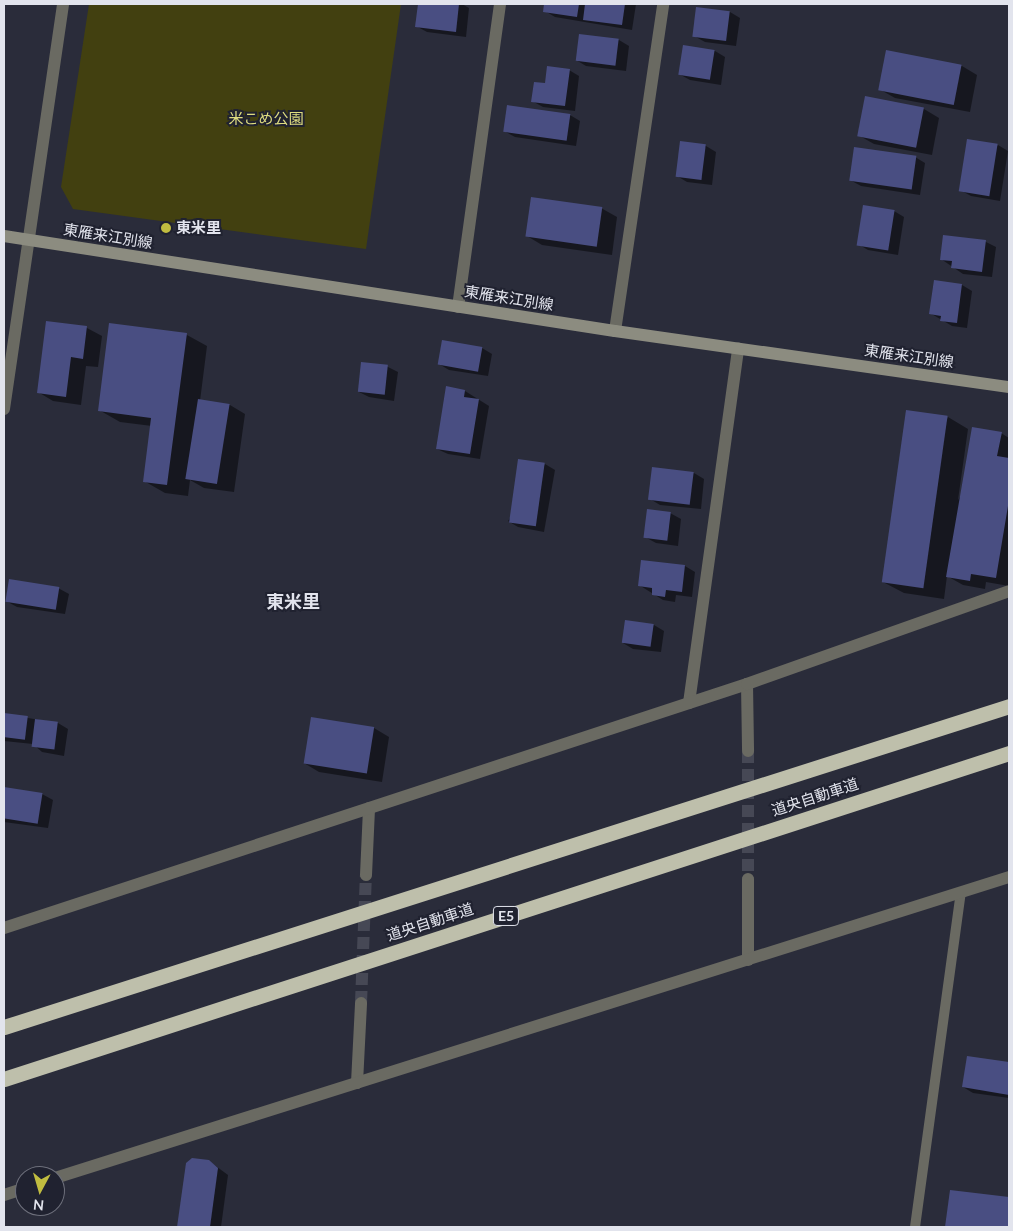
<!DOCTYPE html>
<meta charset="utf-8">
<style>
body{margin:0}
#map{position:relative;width:1013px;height:1231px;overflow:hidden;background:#2a2c3a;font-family:Lato,"Noto Sans JP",sans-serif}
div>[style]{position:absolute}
.green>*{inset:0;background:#424010}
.shadow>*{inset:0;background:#0007}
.building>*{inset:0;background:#494e82;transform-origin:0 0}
.street-tunnel>*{height:12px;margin-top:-6px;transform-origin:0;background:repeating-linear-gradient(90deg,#464855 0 12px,transparent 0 18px)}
.lane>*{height:10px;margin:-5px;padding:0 5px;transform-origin:5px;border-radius:5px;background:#6a6a62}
.street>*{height:12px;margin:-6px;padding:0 6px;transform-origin:6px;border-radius:6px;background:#6a6a62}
.secondary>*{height:12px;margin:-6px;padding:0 6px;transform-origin:6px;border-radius:6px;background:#8c8c80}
.highway>*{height:15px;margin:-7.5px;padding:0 7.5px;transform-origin:7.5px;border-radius:7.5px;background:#bebfab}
.dots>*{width:14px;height:14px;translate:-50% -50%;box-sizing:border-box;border:2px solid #202230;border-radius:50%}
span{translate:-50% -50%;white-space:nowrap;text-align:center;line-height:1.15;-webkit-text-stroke:4px #202230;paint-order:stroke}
.shield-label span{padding:1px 4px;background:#202230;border:1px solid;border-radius:4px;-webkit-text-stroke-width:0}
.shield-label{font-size:14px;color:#e2e4ed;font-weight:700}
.park-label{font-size:15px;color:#dedc80}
.poi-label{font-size:15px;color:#e2e4ed;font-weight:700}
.left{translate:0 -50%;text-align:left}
.street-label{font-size:15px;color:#e2e4ed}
.quarter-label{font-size:18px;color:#e2e4ed;font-weight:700}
.frame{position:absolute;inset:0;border:5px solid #e2e4ed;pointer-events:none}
.north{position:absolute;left:15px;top:1166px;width:50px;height:50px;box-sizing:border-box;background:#202230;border:1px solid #6e707c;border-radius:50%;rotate:186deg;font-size:14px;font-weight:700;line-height:20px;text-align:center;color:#e2e4ed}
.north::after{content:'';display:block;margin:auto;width:18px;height:22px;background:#c1bd40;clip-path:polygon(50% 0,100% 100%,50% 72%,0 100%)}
</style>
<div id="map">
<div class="green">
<div style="clip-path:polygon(89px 4px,401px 4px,366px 249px,73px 209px,61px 187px)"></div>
</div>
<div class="shadow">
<div style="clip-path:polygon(419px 4px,462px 4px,469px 8px,466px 37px,427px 32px,416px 26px)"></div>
<div style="clip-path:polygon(546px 4px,636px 4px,632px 30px,555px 17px,545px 11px)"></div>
<div style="clip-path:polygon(730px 12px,740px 18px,736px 46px,705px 42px,694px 36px)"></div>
<div style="clip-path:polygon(619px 40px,629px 46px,626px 71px,586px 66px,576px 60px)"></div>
<div style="clip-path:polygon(684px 46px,715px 51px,725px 57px,721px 85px,690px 80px,679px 74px)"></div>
<div style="clip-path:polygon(887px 52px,962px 66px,977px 75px,970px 112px,895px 98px,879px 89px)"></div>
<div style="clip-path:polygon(569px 70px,579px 76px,575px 111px,543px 107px,532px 101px)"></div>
<div style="clip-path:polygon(866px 98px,924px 109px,939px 118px,932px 155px,874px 144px,858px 135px)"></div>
<div style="clip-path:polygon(570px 115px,580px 121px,576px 146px,515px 137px,504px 131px)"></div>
<div style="clip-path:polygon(681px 142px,706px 146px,716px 152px,712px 185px,687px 182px,677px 176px)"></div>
<div style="clip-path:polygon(998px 145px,1008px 151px,1000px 201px,971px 196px,960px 190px)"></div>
<div style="clip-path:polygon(915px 157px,925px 163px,920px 195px,861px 186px,850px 180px)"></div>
<div style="clip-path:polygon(601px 208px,617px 217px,612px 255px,542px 245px,527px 236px)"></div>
<div style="clip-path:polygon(894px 211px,904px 217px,898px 255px,868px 250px,858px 244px)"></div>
<div style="clip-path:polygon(944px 236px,986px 242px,996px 247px,992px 277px,963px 274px,941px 259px)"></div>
<div style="clip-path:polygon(935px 281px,962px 285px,972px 291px,967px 328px,952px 326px,930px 313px)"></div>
<div style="clip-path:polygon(47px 322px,87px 328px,102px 336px,98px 367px,86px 366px,81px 405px,53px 401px,38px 392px)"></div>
<div style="clip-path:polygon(187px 335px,207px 346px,200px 401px,230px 405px,245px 414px,234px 492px,204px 488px,190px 480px,188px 496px,165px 493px,144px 481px,152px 426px,120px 422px,99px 410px)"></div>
<div style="clip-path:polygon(482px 348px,492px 354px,488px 376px,449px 370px,439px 364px)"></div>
<div style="clip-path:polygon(362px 363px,388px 367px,398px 372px,394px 401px,369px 397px,359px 392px)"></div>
<div style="clip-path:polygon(465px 391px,489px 406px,480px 459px,448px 454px,437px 449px)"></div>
<div style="clip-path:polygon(948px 417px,968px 429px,958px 500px,1001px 433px,1009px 438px,1009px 586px,986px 582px,985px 589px,963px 585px,947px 576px,944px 599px,904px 593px,883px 582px)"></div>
<div style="clip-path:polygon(545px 464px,555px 470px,544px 532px,518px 527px,508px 521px)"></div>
<div style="clip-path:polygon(694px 473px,704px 479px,701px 509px,660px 505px,650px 499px)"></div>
<div style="clip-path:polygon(670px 513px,681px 519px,678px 546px,656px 543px,645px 537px)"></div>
<div style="clip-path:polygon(643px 561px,685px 566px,695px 572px,692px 597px,676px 595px,675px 602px,663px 600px,639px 585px)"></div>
<div style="clip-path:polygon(58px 588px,69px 594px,65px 614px,17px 607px,6px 601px)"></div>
<div style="clip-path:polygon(654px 625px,664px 631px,661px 652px,633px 649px,623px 643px)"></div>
<div style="clip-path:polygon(4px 714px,58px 723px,68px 729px,64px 756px,42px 752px,33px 744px,4px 741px)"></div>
<div style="clip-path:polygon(374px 728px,389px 737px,382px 782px,319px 772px,304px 763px)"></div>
<div style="clip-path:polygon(4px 788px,42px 794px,53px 800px,48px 828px,4px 822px)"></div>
<div style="clip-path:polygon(968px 1057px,1009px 1063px,1009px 1098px,973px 1093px,963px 1087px)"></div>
<div style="clip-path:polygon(209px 1161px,228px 1175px,221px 1227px,179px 1227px,187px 1164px)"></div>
<div style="clip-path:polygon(951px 1191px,1009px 1199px,1009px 1227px,946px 1227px)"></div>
</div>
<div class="building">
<div style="clip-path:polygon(418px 4px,459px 4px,456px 32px,415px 27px)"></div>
<div style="clip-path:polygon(544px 4px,579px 4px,577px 17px,543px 12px)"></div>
<div style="clip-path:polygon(585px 4px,625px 4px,622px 25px,583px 20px)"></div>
<div style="left:696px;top:7px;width:34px;height:30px;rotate:7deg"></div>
<div style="left:579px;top:34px;width:40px;height:27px;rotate:7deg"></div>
<div style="left:683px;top:45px;width:32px;height:30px;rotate:9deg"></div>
<div style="left:886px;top:50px;width:77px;height:41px;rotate:11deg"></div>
<div style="clip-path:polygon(547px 66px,570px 69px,565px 106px,531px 102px,534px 82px,545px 83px)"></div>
<div style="left:865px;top:96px;width:60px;height:41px;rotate:11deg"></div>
<div style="left:507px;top:105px;width:64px;height:27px;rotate:8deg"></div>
<div style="left:967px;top:139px;width:31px;height:53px;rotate:9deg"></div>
<div style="left:680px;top:141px;width:26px;height:36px;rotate:7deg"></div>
<div style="left:854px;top:147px;width:63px;height:34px;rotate:8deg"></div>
<div style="left:531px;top:197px;width:72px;height:40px;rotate:8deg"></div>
<div style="left:863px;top:205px;width:32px;height:41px;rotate:9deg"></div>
<div style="clip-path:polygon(943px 235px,986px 240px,982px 272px,951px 268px,952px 261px,940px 260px)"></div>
<div style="clip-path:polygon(934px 280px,962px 284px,957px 323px,940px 321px,941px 316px,929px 314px)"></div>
<div style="clip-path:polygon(46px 321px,87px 326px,83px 359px,71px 357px,66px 397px,37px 393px)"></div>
<div style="clip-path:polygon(109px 323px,187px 333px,167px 485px,143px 482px,151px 418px,98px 411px)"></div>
<div style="left:442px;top:340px;width:41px;height:25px;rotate:10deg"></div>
<div style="left:361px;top:362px;width:27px;height:30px;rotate:6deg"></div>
<div style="clip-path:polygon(446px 386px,465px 390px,464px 397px,479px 399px,470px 454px,436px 449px)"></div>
<div style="left:198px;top:399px;width:32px;height:81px;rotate:9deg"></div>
<div style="left:906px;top:410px;width:42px;height:174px;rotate:8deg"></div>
<div style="clip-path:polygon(972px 427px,1002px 432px,997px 456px,1009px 458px,1009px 500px,996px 578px,971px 574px,970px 581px,946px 577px)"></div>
<div style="left:518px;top:459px;width:27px;height:64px;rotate:8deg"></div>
<div style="left:652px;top:467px;width:42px;height:33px;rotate:7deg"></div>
<div style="left:647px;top:509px;width:24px;height:29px;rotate:7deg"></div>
<div style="clip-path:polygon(641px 560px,685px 565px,682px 592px,666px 590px,665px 597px,652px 595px,652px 588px,638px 586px)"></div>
<div style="left:9px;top:579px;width:51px;height:23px;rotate:9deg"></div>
<div style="left:625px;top:620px;width:29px;height:23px;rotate:8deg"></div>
<div style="left:4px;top:713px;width:24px;height:24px;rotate:7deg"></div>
<div style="left:311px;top:717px;width:64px;height:47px;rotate:9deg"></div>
<div style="left:35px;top:719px;width:23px;height:28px;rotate:7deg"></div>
<div style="left:4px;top:787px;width:39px;height:31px;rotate:9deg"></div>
<div style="clip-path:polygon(967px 1056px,1009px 1062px,1009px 1095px,962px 1087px)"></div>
<div style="clip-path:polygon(192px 1158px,209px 1160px,218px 1168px,210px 1227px,177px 1227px,186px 1163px)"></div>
<div style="clip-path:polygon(950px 1190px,1009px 1197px,1009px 1227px,945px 1227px)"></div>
</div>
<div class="street-tunnel">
<div style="left:748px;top:751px;width:128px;rotate:90deg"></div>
<div style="left:361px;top:1003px;width:128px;rotate:-87.8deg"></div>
</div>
<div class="lane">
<div style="left:915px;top:1227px;width:337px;rotate:-82.2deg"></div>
</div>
<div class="street">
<div style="left:458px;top:307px;width:306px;rotate:-82.1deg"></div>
<div style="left:615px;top:331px;width:331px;rotate:-81.6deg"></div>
<div style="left:4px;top:409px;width:409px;rotate:-81.7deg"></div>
<div style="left:747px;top:684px;width:67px;rotate:89.1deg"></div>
<div style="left:689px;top:703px;width:358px;rotate:-82.1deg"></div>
<div style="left:366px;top:875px;width:67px;rotate:-87.4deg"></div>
<div style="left:748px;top:879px;width:81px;rotate:90deg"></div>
<div style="left:4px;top:928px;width:782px;rotate:-18.18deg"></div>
<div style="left:747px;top:684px;width:278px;rotate:-19.5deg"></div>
<div style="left:357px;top:1083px;width:80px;rotate:-87.1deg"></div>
<div style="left:55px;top:1178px;width:1000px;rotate:-17.51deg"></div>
<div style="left:4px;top:1195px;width:22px;rotate:-18deg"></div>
</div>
<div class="secondary">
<div style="left:4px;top:236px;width:618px;rotate:8.84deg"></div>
<div style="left:615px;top:331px;width:398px;rotate:8.1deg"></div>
</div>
<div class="highway">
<div style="left:4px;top:1027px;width:1055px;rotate:-17.71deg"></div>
<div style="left:4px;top:1079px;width:1057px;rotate:-17.97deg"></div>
</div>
<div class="dots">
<div style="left:166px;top:228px;background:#c1bd40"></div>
</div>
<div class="shield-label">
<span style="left:506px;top:916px">E5</span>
</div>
<div class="park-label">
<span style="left:266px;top:119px">米こめ公園</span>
</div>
<div class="poi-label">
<span class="left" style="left:176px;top:228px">東米里</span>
</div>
<div class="street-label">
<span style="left:108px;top:236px;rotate:9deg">東雁来江別線</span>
<span style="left:509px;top:298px;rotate:9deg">東雁来江別線</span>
<span style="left:909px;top:356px;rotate:8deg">東雁来江別線</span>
<span style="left:815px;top:797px;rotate:-18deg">道央自動車道</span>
<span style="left:430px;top:922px;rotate:-18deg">道央自動車道</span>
</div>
<div class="quarter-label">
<span style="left:293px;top:601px">東米里</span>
</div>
<div class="frame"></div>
<div class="north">N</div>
</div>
